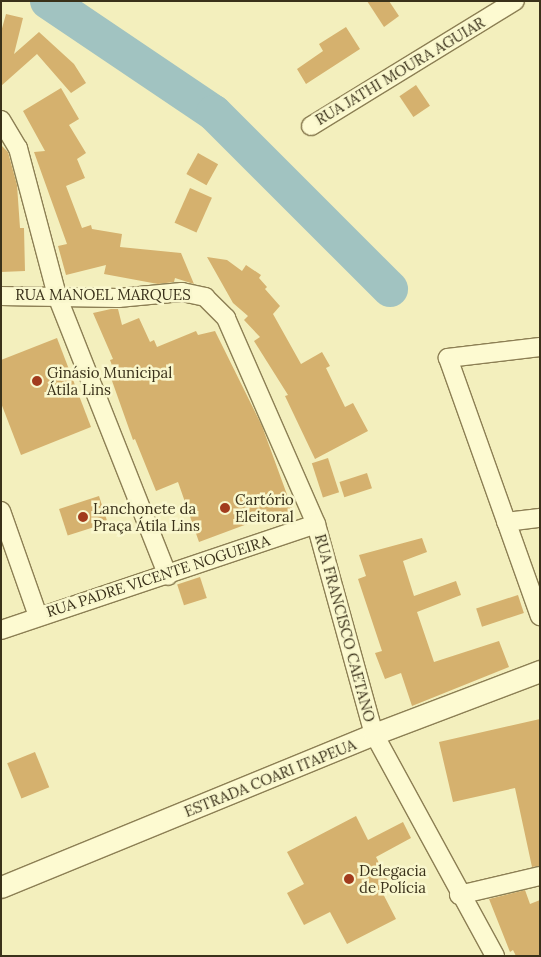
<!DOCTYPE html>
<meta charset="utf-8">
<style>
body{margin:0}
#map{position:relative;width:541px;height:957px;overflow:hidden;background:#f3efbd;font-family:Lora,serif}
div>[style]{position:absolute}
.river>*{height:36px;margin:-18px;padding:0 18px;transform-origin:18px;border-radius:18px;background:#a1c3c1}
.building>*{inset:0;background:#d5b16e;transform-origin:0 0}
.roads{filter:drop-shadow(1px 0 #8c7f54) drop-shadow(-1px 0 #8c7f54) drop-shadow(0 1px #8c7f54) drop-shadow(0 -1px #8c7f54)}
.minor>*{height:18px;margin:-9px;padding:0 9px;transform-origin:9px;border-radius:9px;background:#fdfad1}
.tertiary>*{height:21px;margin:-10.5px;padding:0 10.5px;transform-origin:10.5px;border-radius:10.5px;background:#fdfad1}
.dots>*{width:14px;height:14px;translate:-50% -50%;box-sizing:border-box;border:2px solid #f9f7cd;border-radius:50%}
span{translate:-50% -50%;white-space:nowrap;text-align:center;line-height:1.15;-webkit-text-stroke:5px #f9f7cd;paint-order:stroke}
.street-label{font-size:15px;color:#3a311a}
.poi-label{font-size:15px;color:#3a311a}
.left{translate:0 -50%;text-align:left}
.frame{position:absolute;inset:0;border:2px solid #3a311a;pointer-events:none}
</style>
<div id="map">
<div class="river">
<div style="left:48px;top:1px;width:200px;rotate:34deg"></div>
<div style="left:214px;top:113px;width:249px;rotate:45deg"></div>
</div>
<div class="building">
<div style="clip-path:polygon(367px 1px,389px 1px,399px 16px,384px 27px)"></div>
<div style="clip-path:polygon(6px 14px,23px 18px,14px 54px,39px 32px,74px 64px,86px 83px,71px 93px,37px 54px,1px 86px,1px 32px)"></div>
<div style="clip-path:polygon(346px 27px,360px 49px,306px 84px,297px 69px,323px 51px,319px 44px)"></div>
<div style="left:416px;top:85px;width:25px;height:20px;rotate:56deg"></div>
<div style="clip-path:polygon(61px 88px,79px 119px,69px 125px,86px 153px,77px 159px,85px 178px,66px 186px,82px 228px,91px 225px,92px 229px,122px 234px,120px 247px,181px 253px,194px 284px,175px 278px,174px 282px,158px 284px,104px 274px,106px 265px,66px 275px,58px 246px,67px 244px,34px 152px,45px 151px,23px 111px)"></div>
<div style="clip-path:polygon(1px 145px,8px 152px,17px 185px,20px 228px,24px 228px,25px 271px,1px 272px)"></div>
<div style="left:198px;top:153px;width:23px;height:24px;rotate:29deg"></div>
<div style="left:190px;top:188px;width:24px;height:38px;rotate:24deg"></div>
<div style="clip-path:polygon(207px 257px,227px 260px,242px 271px,246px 265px,261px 275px,259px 278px,267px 287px,265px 289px,280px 306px,273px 314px,301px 364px,322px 352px,330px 366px,326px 368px,345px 407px,353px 403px,368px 431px,315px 459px,285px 396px,288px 395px,254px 341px,260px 337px,244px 320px,248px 316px,233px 303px)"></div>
<div style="clip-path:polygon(111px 309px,118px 309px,122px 325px,139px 318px,150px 342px,154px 340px,157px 347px,196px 331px,198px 335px,215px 331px,262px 426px,293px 511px,275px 517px,274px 514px,199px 542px,178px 482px,156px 491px,135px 439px,133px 440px,111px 378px,116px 376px,110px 360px,113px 359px,93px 313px)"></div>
<div style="clip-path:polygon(57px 338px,91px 427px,21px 455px,1px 403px,1px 360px)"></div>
<div style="left:328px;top:458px;width:36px;height:17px;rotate:72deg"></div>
<div style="left:367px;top:473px;width:16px;height:29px;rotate:72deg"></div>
<div style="left:99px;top:496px;width:28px;height:42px;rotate:72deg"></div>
<div style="clip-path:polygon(422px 538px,427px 552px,403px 561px,414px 596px,456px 581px,461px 595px,417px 612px,434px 662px,499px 641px,509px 667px,412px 706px,401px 673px,385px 679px,375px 653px,382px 651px,358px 579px,366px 576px,359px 555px)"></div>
<div style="left:200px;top:577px;width:22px;height:24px;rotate:72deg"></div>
<div style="left:518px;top:595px;width:19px;height:44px;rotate:72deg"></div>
<div style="clip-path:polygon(540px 719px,540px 866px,532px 867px,515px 788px,453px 802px,439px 742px)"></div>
<div style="left:35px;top:752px;width:38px;height:30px;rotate:68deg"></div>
<div style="clip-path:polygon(356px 816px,368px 840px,403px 822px,411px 838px,376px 857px,388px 881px,379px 886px,396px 919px,347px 944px,330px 912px,304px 925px,287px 893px,304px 884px,287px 852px)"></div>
<div style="clip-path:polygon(525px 890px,530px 904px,540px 900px,540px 956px,516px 956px,513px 950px,510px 952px,489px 899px)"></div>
</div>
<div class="roads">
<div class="minor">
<div style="left:1px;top:120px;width:33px;rotate:59deg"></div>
<div style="left:18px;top:148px;width:153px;rotate:75.2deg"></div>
<div style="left:57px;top:296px;width:301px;rotate:68.4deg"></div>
<div style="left:311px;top:126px;width:239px;rotate:-31.5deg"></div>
<div style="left:1px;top:296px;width:117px;rotate:1deg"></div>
<div style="left:118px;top:298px;width:64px;rotate:-5.4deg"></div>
<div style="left:182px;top:292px;width:24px;rotate:12deg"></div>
<div style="left:205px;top:297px;width:30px;rotate:45deg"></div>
<div style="left:226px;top:318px;width:225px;rotate:66.4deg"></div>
<div style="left:316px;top:524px;width:218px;rotate:74.6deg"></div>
<div style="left:374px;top:734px;width:253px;rotate:61.4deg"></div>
<div style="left:540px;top:347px;width:93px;rotate:173.2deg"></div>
<div style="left:448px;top:358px;width:274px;rotate:70.4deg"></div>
<div style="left:1px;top:511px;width:111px;rotate:70.6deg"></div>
<div style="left:506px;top:522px;width:34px;rotate:-7deg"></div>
<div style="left:1px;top:630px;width:332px;rotate:-18.6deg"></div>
<div style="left:459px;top:895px;width:83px;rotate:-13.2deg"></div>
</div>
<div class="tertiary">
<div style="left:1px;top:887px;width:403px;rotate:-22.3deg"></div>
<div style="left:374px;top:734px;width:178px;rotate:-20.8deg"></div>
</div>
</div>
<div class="dots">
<div style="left:37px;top:381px;background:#a23b1d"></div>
<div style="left:225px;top:508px;background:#a23b1d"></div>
<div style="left:83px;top:517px;background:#a23b1d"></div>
<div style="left:349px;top:879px;background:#a23b1d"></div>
</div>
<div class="street-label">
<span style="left:400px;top:71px;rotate:-31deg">RUA JATHI MOURA AGUIAR</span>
<span style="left:103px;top:295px">RUA MANOEL MARQUES</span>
<span style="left:158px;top:576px;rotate:-18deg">RUA PADRE VICENTE NOGUEIRA</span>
<span style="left:345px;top:628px;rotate:75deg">RUA FRANCISCO CAETANO</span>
<span style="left:270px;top:778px;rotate:-22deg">ESTRADA COARI ITAPEUA</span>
</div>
<div class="poi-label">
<span class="left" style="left:47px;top:381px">Ginásio Municipal<br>Átila Lins</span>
<span class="left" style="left:235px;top:508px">Cartório<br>Eleitoral</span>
<span class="left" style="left:93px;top:517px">Lanchonete da<br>Praça Átila Lins</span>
<span class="left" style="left:359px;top:879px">Delegacia<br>de Polícia</span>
</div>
<div class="frame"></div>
</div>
